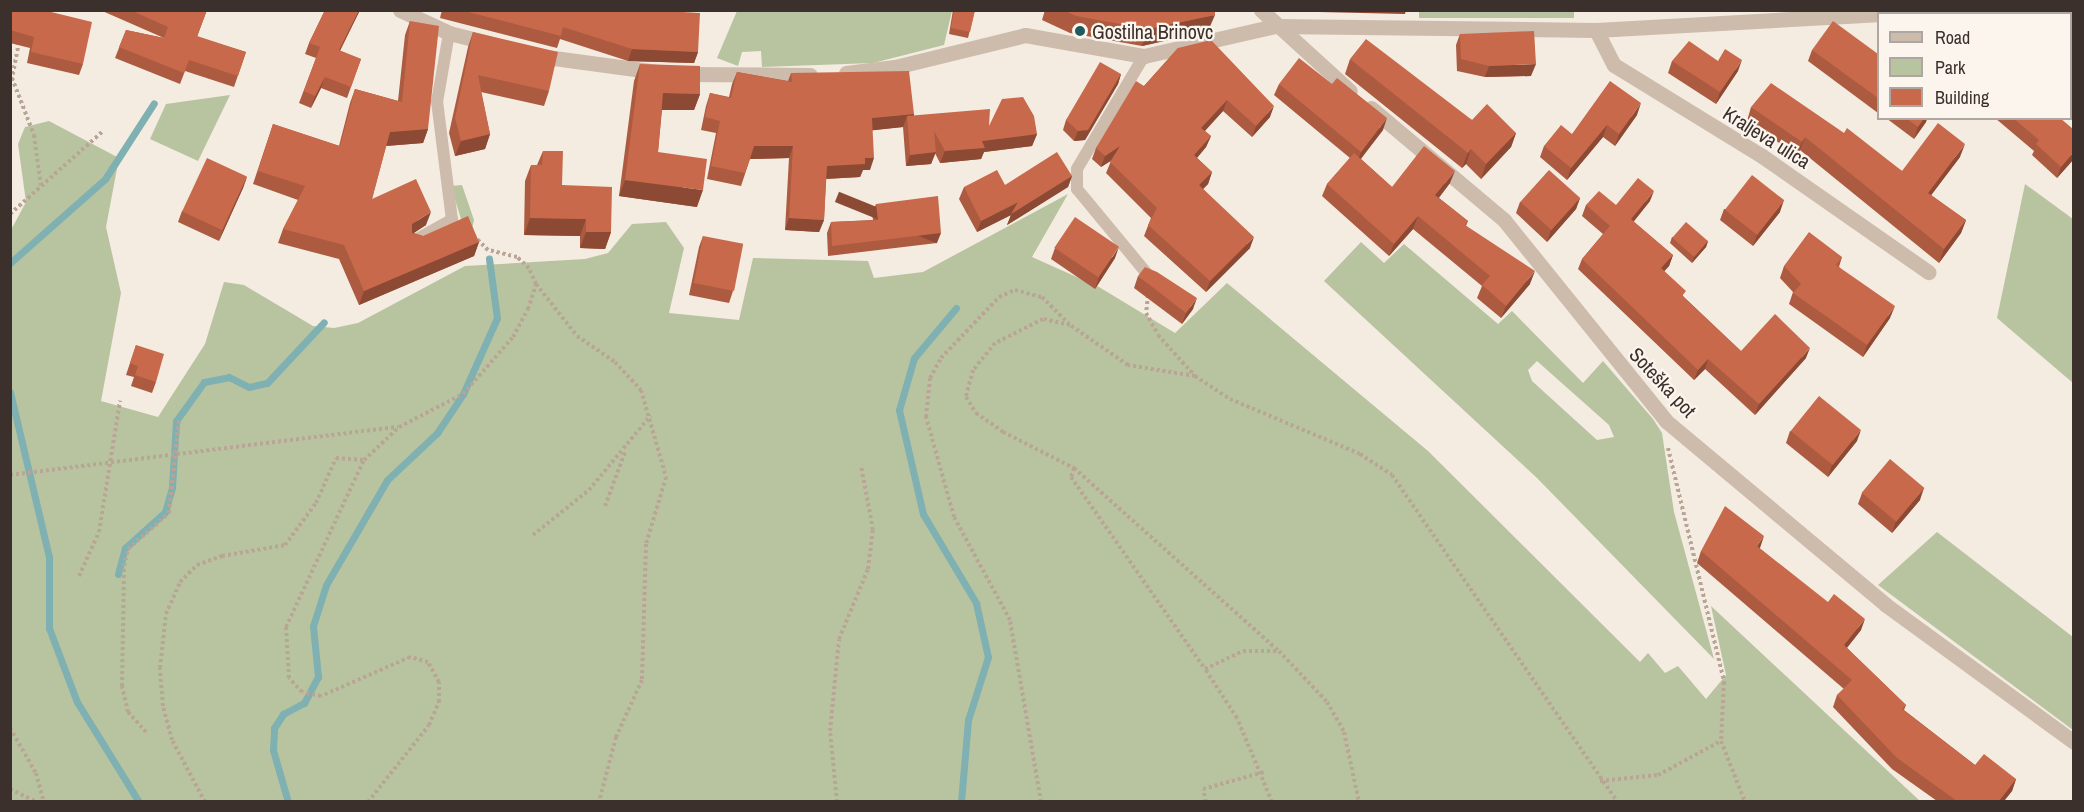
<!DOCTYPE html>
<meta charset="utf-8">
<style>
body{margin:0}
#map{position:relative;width:2084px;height:812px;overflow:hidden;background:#f4ebe1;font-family:"Archivo Narrow",sans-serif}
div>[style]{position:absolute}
.green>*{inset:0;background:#b8c4a0;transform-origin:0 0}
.stream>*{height:7px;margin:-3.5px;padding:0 3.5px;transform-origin:3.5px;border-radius:3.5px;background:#7fb0b2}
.path>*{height:4px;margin-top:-2px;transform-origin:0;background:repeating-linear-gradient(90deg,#b9a596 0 3px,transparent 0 6px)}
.service>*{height:12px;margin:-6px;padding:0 6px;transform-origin:6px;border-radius:6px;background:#cdbbac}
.minor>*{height:15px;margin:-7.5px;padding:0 7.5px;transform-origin:7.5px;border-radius:7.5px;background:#cdbbac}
.wall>*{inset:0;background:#ac5a40}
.shaded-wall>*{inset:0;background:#8c4a34;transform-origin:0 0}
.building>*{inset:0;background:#c8694b;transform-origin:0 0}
.dots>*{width:16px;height:16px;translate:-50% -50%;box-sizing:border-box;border:3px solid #fbf5ee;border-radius:50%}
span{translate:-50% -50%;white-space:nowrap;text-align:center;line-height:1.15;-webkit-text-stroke:4.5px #fbf5ee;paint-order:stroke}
.poi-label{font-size:20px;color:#3b302b}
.left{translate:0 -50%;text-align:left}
.street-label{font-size:20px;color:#3b302b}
.frame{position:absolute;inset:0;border:12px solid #3b302b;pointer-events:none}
.legend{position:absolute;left:1877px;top:12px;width:195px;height:108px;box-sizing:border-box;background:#fbf5ee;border:2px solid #aea6a0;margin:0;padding:8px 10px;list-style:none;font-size:18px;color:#3b302b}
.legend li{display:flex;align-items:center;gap:12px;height:30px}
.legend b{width:30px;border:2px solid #aea6a0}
</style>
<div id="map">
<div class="green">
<div style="clip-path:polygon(737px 11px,952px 11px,944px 45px,873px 63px,762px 67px,761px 51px,742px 52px,738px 66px,717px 58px)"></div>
<div style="left:1574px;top:11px;width:7px;height:155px;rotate:90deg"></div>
<div style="clip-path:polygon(230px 95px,198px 161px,150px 139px,166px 104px)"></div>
<div style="clip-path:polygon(49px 121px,119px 158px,106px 227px,121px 293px,101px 401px,158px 417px,205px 344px,224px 282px,244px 285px,313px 326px,334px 328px,358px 323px,465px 266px,585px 259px,608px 253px,632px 224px,666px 222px,684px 248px,669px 313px,739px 320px,753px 258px,868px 261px,874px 278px,923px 272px,1068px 194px,1032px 257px,1099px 287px,1175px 333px,1227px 283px,1428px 451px,1640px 662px,1648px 653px,1665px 673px,1678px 666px,1706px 699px,1726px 675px,1711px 606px,1920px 801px,11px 802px,11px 230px,26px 202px,18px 144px,25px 127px)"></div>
<div style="clip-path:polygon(2025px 184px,2073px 219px,2073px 383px,1997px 318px)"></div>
<div style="clip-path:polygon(462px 185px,474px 220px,472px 229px,461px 219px,451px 186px)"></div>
<div style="clip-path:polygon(evenodd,1361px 242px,1384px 263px,1404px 244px,1498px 324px,1512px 311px,1583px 383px,1603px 361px,1653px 419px,1662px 433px,1674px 512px,1714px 659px,1537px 478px,1324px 281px,1361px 242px,1537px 361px,1609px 425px,1614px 437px,1597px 440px,1532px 381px,1528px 370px,1537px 361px)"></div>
<div style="clip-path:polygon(1937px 532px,2073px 637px,2073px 730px,1878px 585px)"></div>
</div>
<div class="stream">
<div style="left:10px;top:263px;width:127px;rotate:-41.5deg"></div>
<div style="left:105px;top:179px;width:90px;rotate:-57.2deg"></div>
<div style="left:956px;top:308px;width:65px;rotate:130deg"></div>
<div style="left:914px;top:358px;width:54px;rotate:106.1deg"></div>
<div style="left:899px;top:410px;width:107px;rotate:77deg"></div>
<div style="left:923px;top:514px;width:104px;rotate:59.2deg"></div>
<div style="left:976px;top:603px;width:55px;rotate:77.5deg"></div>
<div style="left:988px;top:657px;width:66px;rotate:107.6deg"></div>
<div style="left:968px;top:720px;width:82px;rotate:94.9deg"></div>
<div style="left:10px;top:392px;width:170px;rotate:76.7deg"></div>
<div style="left:49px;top:557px;width:71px;rotate:90deg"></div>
<div style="left:49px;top:628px;width:79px;rotate:69.3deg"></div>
<div style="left:77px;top:702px;width:118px;rotate:58.2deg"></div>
<div style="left:118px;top:574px;width:27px;rotate:-75deg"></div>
<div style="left:125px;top:548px;width:54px;rotate:-42deg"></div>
<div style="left:165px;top:512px;width:26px;rotate:-74deg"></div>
<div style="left:172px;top:487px;width:66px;rotate:-86.5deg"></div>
<div style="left:176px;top:421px;width:48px;rotate:-54.3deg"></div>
<div style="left:204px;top:382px;width:25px;rotate:-11deg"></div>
<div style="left:229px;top:377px;width:22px;rotate:27deg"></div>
<div style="left:249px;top:387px;width:18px;rotate:-13deg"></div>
<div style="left:267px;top:383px;width:83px;rotate:-46.9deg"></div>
<div style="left:288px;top:802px;width:54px;rotate:-106.1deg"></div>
<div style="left:273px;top:750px;width:22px;rotate:-87deg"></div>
<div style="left:274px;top:728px;width:17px;rotate:-57deg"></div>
<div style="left:283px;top:714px;width:24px;rotate:-28deg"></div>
<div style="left:304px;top:703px;width:30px;rotate:-62deg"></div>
<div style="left:318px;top:677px;width:51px;rotate:-95.6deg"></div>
<div style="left:313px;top:626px;width:43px;rotate:-72.4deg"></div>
<div style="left:326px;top:585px;width:121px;rotate:-59.8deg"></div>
<div style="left:387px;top:480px;width:69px;rotate:-43.2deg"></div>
<div style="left:437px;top:433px;width:47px;rotate:-56.3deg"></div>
<div style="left:463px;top:394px;width:83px;rotate:-65.9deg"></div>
<div style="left:497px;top:318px;width:60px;rotate:-97.7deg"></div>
</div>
<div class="path">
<div style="left:19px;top:42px;width:37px;rotate:101deg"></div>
<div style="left:12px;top:78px;width:61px;rotate:68.9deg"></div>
<div style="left:34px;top:135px;width:51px;rotate:82.2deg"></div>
<div style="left:10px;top:214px;width:125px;rotate:-41.7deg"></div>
<div style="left:536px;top:284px;width:66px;rotate:51.7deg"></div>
<div style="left:577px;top:336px;width:46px;rotate:34.4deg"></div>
<div style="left:615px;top:362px;width:38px;rotate:47deg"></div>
<div style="left:641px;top:390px;width:91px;rotate:74deg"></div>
<div style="left:666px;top:477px;width:70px;rotate:106.6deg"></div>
<div style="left:646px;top:544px;width:136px;rotate:91.7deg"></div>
<div style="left:642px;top:680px;width:63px;rotate:114.5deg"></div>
<div style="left:616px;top:737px;width:67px;rotate:104.7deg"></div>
<div style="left:1148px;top:295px;width:18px;rotate:96deg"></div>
<div style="left:1146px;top:313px;width:25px;rotate:61deg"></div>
<div style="left:1158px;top:335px;width:55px;rotate:47.9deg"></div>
<div style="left:1195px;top:376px;width:42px;rotate:33.3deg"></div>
<div style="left:1230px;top:399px;width:141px;rotate:22.9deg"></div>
<div style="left:1360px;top:454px;width:38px;rotate:33deg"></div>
<div style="left:1392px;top:475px;width:397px;rotate:55.4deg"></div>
<div style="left:1195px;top:376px;width:68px;rotate:-170.7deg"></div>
<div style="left:1128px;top:365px;width:70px;rotate:-145.4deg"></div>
<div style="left:1070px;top:325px;width:28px;rotate:-167deg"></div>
<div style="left:1043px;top:319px;width:54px;rotate:153.4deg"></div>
<div style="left:995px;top:343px;width:35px;rotate:129deg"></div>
<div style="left:973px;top:370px;width:28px;rotate:105deg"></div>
<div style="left:966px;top:397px;width:19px;rotate:58deg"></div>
<div style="left:976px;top:413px;width:33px;rotate:35deg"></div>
<div style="left:1003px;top:432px;width:80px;rotate:26.9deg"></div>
<div style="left:1074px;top:468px;width:275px;rotate:41.8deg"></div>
<div style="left:1279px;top:651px;width:70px;rotate:46.7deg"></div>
<div style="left:1327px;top:702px;width:34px;rotate:60deg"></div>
<div style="left:1344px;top:732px;width:72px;rotate:77.9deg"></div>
<div style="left:1668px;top:448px;width:241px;rotate:76.5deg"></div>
<div style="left:1724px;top:682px;width:59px;rotate:92.9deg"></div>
<div style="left:1721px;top:741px;width:66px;rotate:68.5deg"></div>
<div style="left:1074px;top:468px;width:9px;rotate:108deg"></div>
<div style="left:1071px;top:477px;width:234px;rotate:55.1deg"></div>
<div style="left:10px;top:475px;width:391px;rotate:-7.1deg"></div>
<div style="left:605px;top:506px;width:58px;rotate:-69.7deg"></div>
<div style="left:533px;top:535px;width:72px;rotate:-38.8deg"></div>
<div style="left:589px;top:490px;width:97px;rotate:-50.4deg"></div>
<div style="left:79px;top:576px;width:48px;rotate:-65.6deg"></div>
<div style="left:99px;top:532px;width:133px;rotate:-80.9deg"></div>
<div style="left:10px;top:579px;width:31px;rotate:90deg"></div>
<div style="left:10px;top:728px;width:52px;rotate:60deg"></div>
<div style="left:36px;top:773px;width:30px;rotate:75deg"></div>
<div style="left:146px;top:732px;width:27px;rotate:-132deg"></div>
<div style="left:128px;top:712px;width:27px;rotate:-103deg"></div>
<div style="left:122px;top:686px;width:120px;rotate:-89deg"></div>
<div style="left:124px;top:566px;width:17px;rotate:-77deg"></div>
<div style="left:128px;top:549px;width:55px;rotate:-41.3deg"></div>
<div style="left:169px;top:513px;width:93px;rotate:-83.8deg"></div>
<div style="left:1600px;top:781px;width:58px;rotate:-5.9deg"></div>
<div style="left:1658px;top:775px;width:72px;rotate:-28.4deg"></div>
<div style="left:10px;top:789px;width:30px;rotate:26deg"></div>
<div style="left:205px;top:802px;width:70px;rotate:-118deg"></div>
<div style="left:172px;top:740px;width:35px;rotate:-105deg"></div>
<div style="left:163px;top:706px;width:38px;rotate:-95deg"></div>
<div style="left:160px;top:668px;width:54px;rotate:-83.7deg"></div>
<div style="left:166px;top:614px;width:35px;rotate:-66deg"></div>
<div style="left:180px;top:582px;width:24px;rotate:-45deg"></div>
<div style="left:197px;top:565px;width:27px;rotate:-20deg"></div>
<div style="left:222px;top:556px;width:64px;rotate:-9.9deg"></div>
<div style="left:285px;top:545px;width:52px;rotate:-53.6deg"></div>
<div style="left:316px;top:503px;width:49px;rotate:-66deg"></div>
<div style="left:336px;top:458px;width:28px;rotate:4deg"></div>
<div style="left:368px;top:802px;width:98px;rotate:-51.6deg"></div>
<div style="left:429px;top:725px;width:25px;rotate:-67deg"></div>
<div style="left:439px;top:702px;width:20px;rotate:-90deg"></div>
<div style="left:439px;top:682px;width:23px;rotate:-119deg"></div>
<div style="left:428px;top:662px;width:19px;rotate:-164deg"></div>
<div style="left:410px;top:657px;width:97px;rotate:156.3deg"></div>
<div style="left:321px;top:696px;width:19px;rotate:-168deg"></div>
<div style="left:302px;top:692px;width:19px;rotate:-133deg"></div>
<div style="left:289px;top:678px;width:51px;rotate:-93.4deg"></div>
<div style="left:286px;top:627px;width:184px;rotate:-65deg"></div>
<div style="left:364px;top:460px;width:48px;rotate:-43.3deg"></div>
<div style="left:399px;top:427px;width:72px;rotate:-27.3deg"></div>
<div style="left:463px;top:394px;width:76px;rotate:-48.7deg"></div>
<div style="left:513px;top:337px;width:32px;rotate:-62deg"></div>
<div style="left:528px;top:309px;width:26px;rotate:-72deg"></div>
<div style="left:536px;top:284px;width:17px;rotate:-114deg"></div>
<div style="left:529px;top:268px;width:16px;rotate:-137deg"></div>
<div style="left:517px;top:257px;width:30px;rotate:-166deg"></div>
<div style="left:488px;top:250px;width:20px;rotate:-135deg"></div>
<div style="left:837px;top:802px;width:71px;rotate:-95.6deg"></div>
<div style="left:830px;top:731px;width:92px;rotate:-84.4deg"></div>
<div style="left:839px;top:639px;width:76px;rotate:-67.5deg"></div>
<div style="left:868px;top:569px;width:39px;rotate:-83deg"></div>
<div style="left:873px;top:530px;width:66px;rotate:-100.5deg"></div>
<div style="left:1041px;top:802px;width:185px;rotate:-99.7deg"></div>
<div style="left:1010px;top:620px;width:117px;rotate:-118.5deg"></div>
<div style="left:954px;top:517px;width:104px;rotate:-105.6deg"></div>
<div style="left:926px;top:417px;width:39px;rotate:-84deg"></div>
<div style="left:930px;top:378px;width:23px;rotate:-61deg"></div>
<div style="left:941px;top:358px;width:84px;rotate:-46.4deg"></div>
<div style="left:999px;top:297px;width:17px;rotate:-24deg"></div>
<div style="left:1015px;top:290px;width:28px;rotate:15deg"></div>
<div style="left:1042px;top:297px;width:38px;rotate:45deg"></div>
<div style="left:1206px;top:802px;width:13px;rotate:-103deg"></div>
<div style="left:1203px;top:789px;width:63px;rotate:-15.6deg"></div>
<div style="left:1272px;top:802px;width:91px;rotate:-112.6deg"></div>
<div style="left:1237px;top:718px;width:59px;rotate:-123.1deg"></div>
<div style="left:1205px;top:669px;width:42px;rotate:-25.3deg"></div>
<div style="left:1243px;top:651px;width:36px"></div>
</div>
<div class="service">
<div style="left:1144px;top:56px;width:131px;rotate:120.7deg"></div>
<div style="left:1077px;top:169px;width:20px;rotate:90deg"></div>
<div style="left:1077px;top:189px;width:113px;rotate:50.4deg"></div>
<div style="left:419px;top:238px;width:38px;rotate:-29deg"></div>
<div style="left:452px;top:220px;width:119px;rotate:-97.2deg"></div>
<div style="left:437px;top:102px;width:70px;rotate:-80.1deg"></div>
</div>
<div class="minor">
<div style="left:400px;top:10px;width:54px;rotate:25.1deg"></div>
<div style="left:449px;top:33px;width:41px;rotate:14deg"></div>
<div style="left:1261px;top:10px;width:120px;rotate:42.3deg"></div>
<div style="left:1884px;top:14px;width:35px;rotate:-7deg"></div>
<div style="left:1596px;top:30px;width:39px;rotate:63deg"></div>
<div style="left:1614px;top:65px;width:174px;rotate:31.6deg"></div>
<div style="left:1762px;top:156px;width:203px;rotate:34.9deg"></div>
<div style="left:539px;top:56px;width:119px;rotate:7.7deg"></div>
<div style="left:846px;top:73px;width:49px;rotate:-7deg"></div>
<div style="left:895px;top:67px;width:134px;rotate:-13.8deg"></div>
<div style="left:1025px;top:35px;width:121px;rotate:10deg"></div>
<div style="left:1144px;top:56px;width:134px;rotate:-12.9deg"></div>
<div style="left:1275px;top:26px;width:321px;rotate:0.7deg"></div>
<div style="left:1596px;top:30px;width:282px;rotate:-3.2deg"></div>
<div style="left:681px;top:74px;width:129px;rotate:0.4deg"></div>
<div style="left:1371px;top:108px;width:174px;rotate:40.1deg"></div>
<div style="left:1504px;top:220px;width:258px;rotate:51.1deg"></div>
<div style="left:1666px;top:421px;width:287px;rotate:39.9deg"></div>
<div style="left:1886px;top:605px;width:233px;rotate:36.1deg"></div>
</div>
<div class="wall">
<div style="clip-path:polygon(10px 10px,83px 64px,79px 75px,27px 63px,30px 48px,10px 43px)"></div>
<div style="clip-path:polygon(100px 10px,207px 10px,197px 37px,246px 52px,234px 87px,185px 71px,180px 84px,115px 58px,126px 30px,164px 38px)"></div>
<div style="clip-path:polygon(325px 10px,360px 10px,340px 51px,361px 59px,347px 98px,321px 88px,311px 108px,299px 103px,316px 58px,305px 54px,309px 43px)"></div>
<div style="clip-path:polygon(442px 10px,648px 10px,698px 52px,694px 63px,628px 61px,560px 39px,557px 48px,440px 18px)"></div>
<div style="clip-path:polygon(953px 10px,975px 10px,968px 38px,949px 34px)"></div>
<div style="clip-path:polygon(1045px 10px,1215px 10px,1208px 31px,1142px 46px,1070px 33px,1042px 20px)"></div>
<div style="clip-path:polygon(410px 21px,428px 129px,423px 143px,386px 146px,372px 199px,426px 225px,414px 233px,423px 236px,479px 242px,474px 256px,359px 305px,339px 259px,278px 243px,283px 229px,298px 200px,253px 184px,273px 124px,339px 146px,350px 103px,355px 89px,398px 101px,405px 35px)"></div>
<div style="clip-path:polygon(473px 32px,549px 91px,544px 106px,481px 92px,490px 134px,485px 149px,455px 156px,449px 133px,468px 47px)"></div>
<div style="clip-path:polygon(1460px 34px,1531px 76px,1485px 77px,1457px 71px,1456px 45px)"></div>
<div style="clip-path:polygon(1178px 48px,1270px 117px,1252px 137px,1223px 111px,1205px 131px,1211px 136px,1206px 147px,1197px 158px,1212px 172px,1208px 184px,1203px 189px,1250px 248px,1206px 292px,1144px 236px,1151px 218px,1106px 173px,1111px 161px,1101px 167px,1092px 159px,1096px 148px,1144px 86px)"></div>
<div style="clip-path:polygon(1812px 50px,1878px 54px,1878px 113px,1808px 61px)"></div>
<div style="clip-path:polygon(1350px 59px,1472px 120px,1516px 133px,1511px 147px,1481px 179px,1466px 164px,1462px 168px,1345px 74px)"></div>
<div style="clip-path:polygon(1672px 61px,1718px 61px,1738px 71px,1716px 104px,1668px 73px)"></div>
<div style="clip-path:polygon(640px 64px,700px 94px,694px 110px,662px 110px,658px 152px,697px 207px,619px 196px,634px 81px)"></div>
<div style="clip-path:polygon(737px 72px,788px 81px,791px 73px,914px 114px,914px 116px,989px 126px,1037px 134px,1032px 146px,984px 152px,981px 159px,940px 163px,935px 153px,931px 164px,906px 166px,903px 127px,872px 130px,870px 170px,863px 170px,860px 177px,826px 179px,824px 220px,819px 232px,785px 230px,789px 158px,750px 159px,741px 186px,707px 179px,716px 133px,701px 130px,706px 106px,710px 93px,729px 97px,732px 84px)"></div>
<div style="clip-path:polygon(1121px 74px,1118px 84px,1085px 140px,1074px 141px,1063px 130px,1066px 120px)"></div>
<div style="clip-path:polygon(1279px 84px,1383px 130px,1361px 159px,1392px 187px,1450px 183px,1439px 198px,1468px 221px,1466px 226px,1530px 284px,1501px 318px,1477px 298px,1482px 286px,1413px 229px,1389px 256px,1322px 196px,1327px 184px,1350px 158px,1274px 95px)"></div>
<div style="clip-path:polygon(1751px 107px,1844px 133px,1902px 171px,1960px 157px,1931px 195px,1966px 220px,1961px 233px,1939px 263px,1800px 150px,1797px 155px,1747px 121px)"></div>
<div style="clip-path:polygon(1637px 115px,1615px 146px,1603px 137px,1567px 180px,1540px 157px,1544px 146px,1572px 134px)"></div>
<div style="clip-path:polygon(1886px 118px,1927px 118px,1926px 122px,1914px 139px)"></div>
<div style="clip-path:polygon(1995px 118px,2060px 118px,2073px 160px,2057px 178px,2032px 155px,2034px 151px)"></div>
<div style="clip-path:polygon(543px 151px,562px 185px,611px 232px,605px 249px,580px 248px,580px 236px,524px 235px,525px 181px,531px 165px,537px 165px)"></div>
<div style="clip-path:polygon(1072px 176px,1068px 187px,1007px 225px,1011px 215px,977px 232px,959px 199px,964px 187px,1005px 185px)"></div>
<div style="clip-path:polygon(247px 177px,243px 188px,219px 241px,178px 222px,182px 211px)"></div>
<div style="clip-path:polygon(1580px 198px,1576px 209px,1547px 242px,1516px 213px,1520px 202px)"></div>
<div style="clip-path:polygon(1650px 201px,1633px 222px,1673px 255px,1669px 266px,1664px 271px,1684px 297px,1741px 351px,1806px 358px,1755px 415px,1705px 369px,1694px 380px,1578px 269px,1582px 259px,1603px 234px,1582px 216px,1586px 205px,1616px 205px)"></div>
<div style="clip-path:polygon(876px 204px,937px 243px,828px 256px,827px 233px,831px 222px,873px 220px,872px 214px)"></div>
<div style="clip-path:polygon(1724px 209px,1780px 212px,1753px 246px,1720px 220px)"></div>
<div style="clip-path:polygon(703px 236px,733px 291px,729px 303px,689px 295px,699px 247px)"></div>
<div style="clip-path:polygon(1672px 237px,1708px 241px,1706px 247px,1692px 263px,1670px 243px)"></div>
<div style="clip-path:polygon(1055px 248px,1115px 258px,1095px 289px,1051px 259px)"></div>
<div style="clip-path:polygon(1842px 257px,1839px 267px,1890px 318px,1863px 357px,1789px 304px,1793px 292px,1780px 278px,1784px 266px)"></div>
<div style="clip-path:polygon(1138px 276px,1193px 309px,1182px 324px,1134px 288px)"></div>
<div style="clip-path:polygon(136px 345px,156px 382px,152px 393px,131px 386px,134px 377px,126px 375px)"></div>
<div style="clip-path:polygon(1790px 431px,1857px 441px,1828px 477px,1786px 443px)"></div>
<div style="clip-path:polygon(1862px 493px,1920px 500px,1892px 533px,1858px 504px)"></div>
<div style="clip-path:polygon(1759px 548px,1861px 630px,1847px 648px,1906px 705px,1904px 710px,1975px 765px,2016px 779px,2012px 791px,2004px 801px,1937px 801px,1892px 769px,1833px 707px,1837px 695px,1844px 689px,1697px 563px,1701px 551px)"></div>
</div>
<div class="shaded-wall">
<div style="clip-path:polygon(359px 10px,360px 10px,334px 62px,339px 50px)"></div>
<div style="clip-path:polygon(1277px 10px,1406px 10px,1405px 14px,1276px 11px)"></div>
<div style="clip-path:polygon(1215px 15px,1208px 31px,1142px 46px,1148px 29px)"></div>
<div style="clip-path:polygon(632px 49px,698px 52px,694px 63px,628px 61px)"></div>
<div style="clip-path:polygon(1742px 60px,1738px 71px,1716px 104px,1720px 92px)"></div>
<div style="clip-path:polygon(1536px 64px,1531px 76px,1485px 77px,1489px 66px)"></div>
<div style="clip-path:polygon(1121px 74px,1118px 84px,1085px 140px,1074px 141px,1078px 131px)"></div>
<div style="clip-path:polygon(325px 77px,321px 88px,311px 108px,315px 96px)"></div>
<div style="clip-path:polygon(663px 93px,700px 94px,694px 110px,657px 110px)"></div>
<div style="clip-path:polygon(1227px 100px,1223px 111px,1197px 139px,1201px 128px)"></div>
<div style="clip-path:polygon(1641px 103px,1637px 115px,1615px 146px,1619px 134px)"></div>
<div style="clip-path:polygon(1274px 106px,1270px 117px,1252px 137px,1256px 126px)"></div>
<div style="clip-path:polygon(914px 114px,910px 126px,907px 116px,903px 127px,867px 131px,872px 118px)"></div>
<div style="clip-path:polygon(1387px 118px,1383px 130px,1357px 163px,1361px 152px)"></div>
<div style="clip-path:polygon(1924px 118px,1927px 118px,1926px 122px,1914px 139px,1918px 127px)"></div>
<div style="clip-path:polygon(1607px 125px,1603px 137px,1567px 180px,1571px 168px)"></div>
<div style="clip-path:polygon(428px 129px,423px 143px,385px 146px,390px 132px)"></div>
<div style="clip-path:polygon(1516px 133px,1511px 147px,1481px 179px,1486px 164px)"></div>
<div style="clip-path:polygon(490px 134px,485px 149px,455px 156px,461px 141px)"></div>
<div style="clip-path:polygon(1037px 134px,1032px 146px,984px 152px,981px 159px,940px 163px,945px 151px,982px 141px)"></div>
<div style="clip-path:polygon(1211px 136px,1206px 147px,1190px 166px,1194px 155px)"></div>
<div style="clip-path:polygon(1805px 137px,1800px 150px,1797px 155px,1802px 142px)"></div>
<div style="clip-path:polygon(1965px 144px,1960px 157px,1923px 206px,1928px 193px)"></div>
<div style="clip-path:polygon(754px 146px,793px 146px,789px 158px,750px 159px)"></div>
<div style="clip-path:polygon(1120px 146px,1116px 157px,1101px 167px,1105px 156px)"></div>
<div style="clip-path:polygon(1471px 149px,1466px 164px,1462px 168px,1468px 153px)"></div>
<div style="clip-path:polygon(936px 152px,931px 164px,906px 166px,910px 155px)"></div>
<div style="clip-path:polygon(2073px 153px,2073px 160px,2057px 178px,2061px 167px)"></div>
<div style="clip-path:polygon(865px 158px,874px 158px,870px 170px,863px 170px,860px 177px,822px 179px,827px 166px)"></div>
<div style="clip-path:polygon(1455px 171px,1450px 183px,1430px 208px,1435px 195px)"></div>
<div style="clip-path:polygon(1212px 172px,1208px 184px,1195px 197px,1199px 185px)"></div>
<div style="clip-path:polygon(1072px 176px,1068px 187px,1007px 225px,1011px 215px,977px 232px,981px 221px)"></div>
<div style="clip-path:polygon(247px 177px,243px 188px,219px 241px,223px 230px)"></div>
<div style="clip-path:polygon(625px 180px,703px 190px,697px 207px,619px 196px)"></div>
<div style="clip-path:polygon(1654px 191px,1650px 201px,1627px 230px,1631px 219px)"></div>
<div style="clip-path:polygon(1580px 198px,1576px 209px,1547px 242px,1551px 230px)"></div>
<div style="clip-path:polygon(1784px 200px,1780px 212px,1753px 246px,1757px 235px)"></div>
<div style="clip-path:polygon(431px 212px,426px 225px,407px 237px,412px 224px)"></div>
<div style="clip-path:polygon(1418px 216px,1413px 229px,1389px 256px,1394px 244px)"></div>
<div style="clip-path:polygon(530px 218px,586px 219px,580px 236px,524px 235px)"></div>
<div style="clip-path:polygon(789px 218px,824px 220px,819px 232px,785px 230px)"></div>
<div style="clip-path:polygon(1966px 220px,1961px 233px,1939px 263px,1944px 249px)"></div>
<div style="clip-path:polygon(586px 232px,611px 232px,605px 249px,580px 248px)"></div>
<div style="left:941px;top:233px;width:11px;height:110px;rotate:112deg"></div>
<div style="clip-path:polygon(1254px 237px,1250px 248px,1206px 292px,1210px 281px)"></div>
<div style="clip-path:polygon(1708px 241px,1706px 247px,1692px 263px,1694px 257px)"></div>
<div style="clip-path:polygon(479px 242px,474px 256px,359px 305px,364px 291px)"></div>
<div style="clip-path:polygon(1119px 247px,1115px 258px,1095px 289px,1099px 277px)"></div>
<div style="clip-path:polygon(1673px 255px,1669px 266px,1657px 279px,1661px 268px)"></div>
<div style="clip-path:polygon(1535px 271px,1530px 284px,1501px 318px,1506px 306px)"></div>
<div style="clip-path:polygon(1197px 298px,1193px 309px,1182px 324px,1186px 313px)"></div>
<div style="clip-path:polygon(1895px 306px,1890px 318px,1863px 357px,1867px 345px)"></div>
<div style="clip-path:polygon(1810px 348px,1806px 358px,1755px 415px,1759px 404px)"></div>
<div style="clip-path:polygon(1708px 359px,1705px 369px,1694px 380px,1698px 370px)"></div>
<div style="clip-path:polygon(1861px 430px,1857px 441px,1828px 477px,1832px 465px)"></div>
<div style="clip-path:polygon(1924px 488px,1920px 500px,1892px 533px,1896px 521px)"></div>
<div style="clip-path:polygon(1764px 536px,1760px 548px,1752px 557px,1757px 546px)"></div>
<div style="clip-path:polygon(1865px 619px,1861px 630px,1840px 656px,1844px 645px)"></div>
<div style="clip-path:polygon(2016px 779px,2012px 791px,2004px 801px,1999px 801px)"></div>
</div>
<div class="building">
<div style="clip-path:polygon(10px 10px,43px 10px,92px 22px,83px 64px,31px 52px,34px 37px,10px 30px)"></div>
<div style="clip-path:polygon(130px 10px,207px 10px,197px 36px,246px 52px,238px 76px,189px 60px,184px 73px,119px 47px,126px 30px,164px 38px,168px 27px)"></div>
<div style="clip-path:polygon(325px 10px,359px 10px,339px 50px,361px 59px,351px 87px,325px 77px,315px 96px,304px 91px,320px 47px,309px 43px)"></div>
<div style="clip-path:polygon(460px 10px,648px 10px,700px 13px,698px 52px,632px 49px,563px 27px,561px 36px)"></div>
<div style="clip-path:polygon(954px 10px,975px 10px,970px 32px,951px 28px)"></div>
<div style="clip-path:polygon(1063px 10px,1215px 10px,1215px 15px,1148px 29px,1076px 16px)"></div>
<div style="clip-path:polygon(410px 21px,439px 26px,428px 129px,390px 132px,372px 199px,416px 179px,431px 212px,412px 224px,412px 233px,423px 236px,468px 216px,479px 242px,364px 291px,344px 245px,283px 229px,305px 186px,258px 171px,273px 124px,340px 146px,355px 89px,402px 102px)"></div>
<div style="clip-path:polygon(1833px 21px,1878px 54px,1878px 98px,1812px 50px)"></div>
<div style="clip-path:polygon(1534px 31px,1536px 64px,1489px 66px,1461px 59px,1460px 34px)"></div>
<div style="clip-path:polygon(473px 32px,558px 52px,549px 91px,478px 75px,490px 134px,461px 141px,455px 118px)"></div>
<div style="clip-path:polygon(1366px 39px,1472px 120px,1487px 104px,1516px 133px,1486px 164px,1471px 149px,1468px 153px,1350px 59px)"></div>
<div style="clip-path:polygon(1211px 40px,1274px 106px,1256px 126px,1227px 100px,1201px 128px,1211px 136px,1194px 155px,1212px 172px,1199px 185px,1254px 237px,1210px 281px,1148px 225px,1157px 208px,1110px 162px,1120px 146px,1105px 156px,1096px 148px,1136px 81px,1144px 86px,1178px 48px)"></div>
<div style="clip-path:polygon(1689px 41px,1718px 61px,1725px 49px,1742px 60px,1720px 92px,1672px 61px)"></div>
<div style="clip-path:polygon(1299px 58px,1332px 84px,1337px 78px,1387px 118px,1361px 152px,1279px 84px)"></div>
<div style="clip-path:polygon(1100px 62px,1121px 74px,1088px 130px,1078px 131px,1066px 120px)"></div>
<div style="clip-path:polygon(640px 64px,700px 66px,700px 94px,663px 93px,658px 152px,707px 159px,703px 190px,625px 180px)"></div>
<div style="clip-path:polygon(909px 71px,914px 114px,872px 118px,874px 158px,865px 158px,865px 164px,827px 166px,824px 220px,789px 218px,793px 146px,754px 146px,745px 173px,711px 166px,720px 121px,705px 117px,710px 93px,731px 98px,737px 72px,792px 82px,791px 73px)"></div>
<div style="clip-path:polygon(1610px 81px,1641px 103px,1619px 134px,1607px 125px,1571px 168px,1544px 146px,1561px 125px,1572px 134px)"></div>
<div style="clip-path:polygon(1771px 83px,1844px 133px,1847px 128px,1902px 171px,1938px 123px,1965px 144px,1928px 193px,1966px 220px,1944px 249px,1805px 137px,1802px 142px,1751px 107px)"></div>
<div style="clip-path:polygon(1023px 97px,1034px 116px,1037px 134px,982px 141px,985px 148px,945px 151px,934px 131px,936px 152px,910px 155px,907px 116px,990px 109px,989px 126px,1002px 99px)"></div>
<div style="clip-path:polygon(1906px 118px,1924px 118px,1918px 127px)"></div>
<div style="clip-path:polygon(2013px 118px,2060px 118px,2073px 129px,2073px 153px,2061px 167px,2036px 144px,2039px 140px)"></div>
<div style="clip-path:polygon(1424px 146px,1455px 171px,1435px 195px,1468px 221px,1465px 225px,1535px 271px,1506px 306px,1482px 285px,1490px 276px,1418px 216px,1394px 244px,1327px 184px,1354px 153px,1392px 187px)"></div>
<div style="clip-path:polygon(543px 151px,563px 151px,562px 185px,612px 187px,611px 232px,586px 232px,586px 219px,530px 218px,531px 165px,542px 165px)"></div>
<div style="clip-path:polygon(1057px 152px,1072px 176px,1011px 214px,1018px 202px,981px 221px,964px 187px,997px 170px,1005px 185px)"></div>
<div style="left:207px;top:158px;width:44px;height:59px;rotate:25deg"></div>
<div style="left:1549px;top:170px;width:42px;height:43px;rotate:42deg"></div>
<div style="left:1752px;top:175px;width:41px;height:44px;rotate:38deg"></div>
<div style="clip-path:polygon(1638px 178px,1654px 191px,1631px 219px,1673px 255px,1661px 268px,1686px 291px,1682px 296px,1741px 351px,1775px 314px,1810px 348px,1759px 404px,1708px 359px,1698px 370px,1582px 259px,1610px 226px,1586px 205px,1599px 191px,1616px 205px)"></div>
<div style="clip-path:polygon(938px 196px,941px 233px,832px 246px,831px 222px,878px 220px,876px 204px)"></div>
<div style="left:1075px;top:217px;width:53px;height:37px;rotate:34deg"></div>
<div style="left:1686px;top:222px;width:29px;height:21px;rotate:41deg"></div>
<div style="clip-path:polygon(1809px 232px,1842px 257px,1836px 265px,1895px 306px,1867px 345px,1793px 293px,1801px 284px,1784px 266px)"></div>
<div style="left:703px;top:236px;width:41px;height:48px;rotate:11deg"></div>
<div style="clip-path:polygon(1145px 267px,1157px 272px,1197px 298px,1186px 313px,1138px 276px)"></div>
<div style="clip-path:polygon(136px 345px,164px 354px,156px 382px,135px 375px,138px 366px,130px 363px)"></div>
<div style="left:1819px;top:396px;width:54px;height:45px;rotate:39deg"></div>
<div style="left:1890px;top:459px;width:45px;height:44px;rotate:40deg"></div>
<div style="clip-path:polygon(1725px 506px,1764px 536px,1757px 546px,1828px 602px,1834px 594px,1865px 619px,1844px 645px,1906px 705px,1902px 709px,1975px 765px,1984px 754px,2016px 779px,1999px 801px,1957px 801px,1897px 758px,1837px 695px,1852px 680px,1701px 551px)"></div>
</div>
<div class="dots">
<div style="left:1080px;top:31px;background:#1f5a5e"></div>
</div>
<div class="poi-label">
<span class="left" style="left:1092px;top:31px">Gostilna Brinovc</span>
</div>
<div class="street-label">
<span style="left:1767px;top:137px;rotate:32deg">Kraljeva ulica</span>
<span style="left:1663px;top:382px;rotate:47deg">Soteška pot</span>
</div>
<div class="frame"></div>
<ul class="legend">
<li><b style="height:8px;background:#cdbbac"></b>Road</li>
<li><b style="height:16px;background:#b8c4a0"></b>Park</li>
<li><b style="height:16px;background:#c8694b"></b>Building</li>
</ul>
</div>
